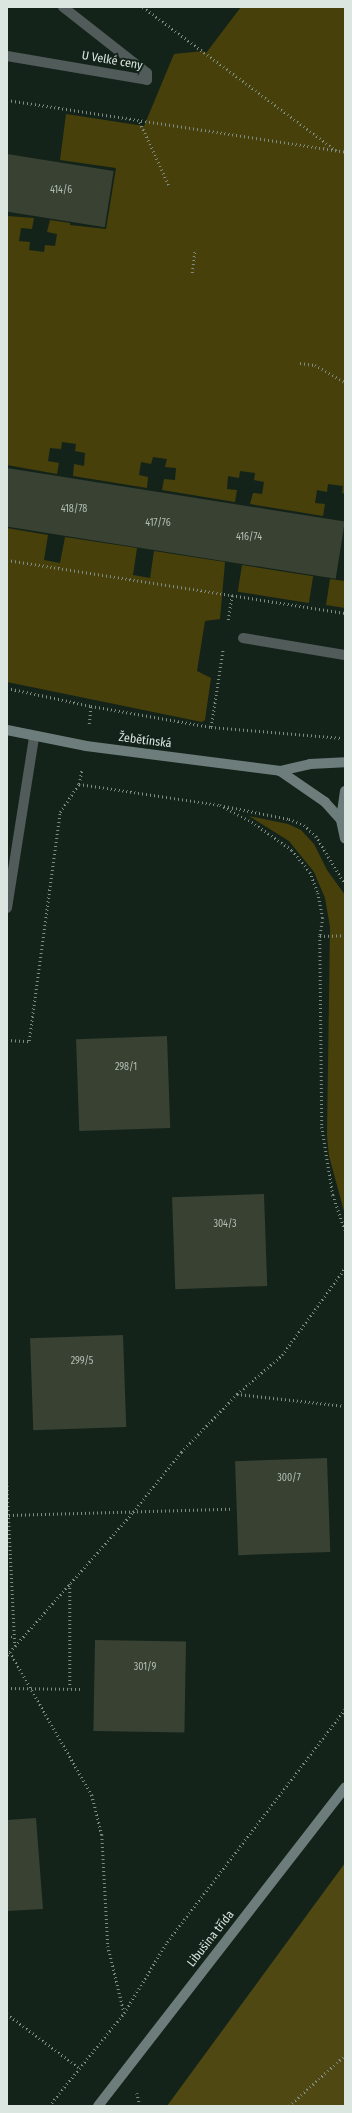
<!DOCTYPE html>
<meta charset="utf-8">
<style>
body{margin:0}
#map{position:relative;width:352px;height:2113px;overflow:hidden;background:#13231a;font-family:"Fira Sans Condensed",sans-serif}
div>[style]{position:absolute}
.green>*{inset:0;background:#48400a;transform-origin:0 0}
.forest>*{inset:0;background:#4f4812}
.building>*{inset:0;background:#384132;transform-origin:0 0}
.path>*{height:2.5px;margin-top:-1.25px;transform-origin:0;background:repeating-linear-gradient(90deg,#7f8c84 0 1px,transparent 0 4px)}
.lane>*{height:10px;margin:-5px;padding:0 5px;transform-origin:5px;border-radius:5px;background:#515b5a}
.street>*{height:10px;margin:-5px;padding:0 5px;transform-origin:5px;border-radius:5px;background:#515b5a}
.secondary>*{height:10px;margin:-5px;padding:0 5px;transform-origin:5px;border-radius:5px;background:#6d7d7b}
span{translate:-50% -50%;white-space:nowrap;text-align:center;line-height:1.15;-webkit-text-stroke:4px #13231a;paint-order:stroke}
.number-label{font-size:10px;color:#b2bdb4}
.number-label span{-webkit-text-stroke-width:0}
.street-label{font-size:12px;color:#dbe6e0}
.frame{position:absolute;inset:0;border:8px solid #dbe6e0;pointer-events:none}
</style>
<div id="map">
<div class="green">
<div style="clip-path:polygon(241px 7px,345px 7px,345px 494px,342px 493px,343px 486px,328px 484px,327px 492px,317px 490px,315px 503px,325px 504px,323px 516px,250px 504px,253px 493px,262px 494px,264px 482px,254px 480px,255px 473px,240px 471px,239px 478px,228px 476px,227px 489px,237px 490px,235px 502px,162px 490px,164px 479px,175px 480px,176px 468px,165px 467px,167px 459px,153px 457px,151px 464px,141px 462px,139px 475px,148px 477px,147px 488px,73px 476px,74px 464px,84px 466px,85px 453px,75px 451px,76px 444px,62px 442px,61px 449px,50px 448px,48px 461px,59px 463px,57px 474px,7px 465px,7px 216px,34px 218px,32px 229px,21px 228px,19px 241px,30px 242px,29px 250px,44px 252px,45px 245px,55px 246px,57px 234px,47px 232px,50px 220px,70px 223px,70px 225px,106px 229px,116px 168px,60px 160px,66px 114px,144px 126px,174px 54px,203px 51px,206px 53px)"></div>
<div style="clip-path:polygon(7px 528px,48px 535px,44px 560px,60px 563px,65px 537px,137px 548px,133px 575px,150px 578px,154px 551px,225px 562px,220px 619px,205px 621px,197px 671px,211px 678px,205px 720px,202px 722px,7px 682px)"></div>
<div style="left:242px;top:565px;width:72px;height:27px;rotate:9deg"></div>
<div style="clip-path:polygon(330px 579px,345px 581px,345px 608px,326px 605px)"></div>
<div style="clip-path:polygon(249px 816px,288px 824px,301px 830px,314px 844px,327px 870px,345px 895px,345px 1215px,329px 1156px,327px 1136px,330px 927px,325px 898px,314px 872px,289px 841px)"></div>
</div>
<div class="forest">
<div style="clip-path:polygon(345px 1863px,345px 2106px,167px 2106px,260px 1979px)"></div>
</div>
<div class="building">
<div style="left:7px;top:154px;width:108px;height:57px;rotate:9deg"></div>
<div style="left:7px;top:468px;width:342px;height:58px;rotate:9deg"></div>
<div style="left:167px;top:1036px;width:92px;height:91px;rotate:88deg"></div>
<div style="left:264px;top:1194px;width:92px;height:92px;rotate:88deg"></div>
<div style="left:123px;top:1335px;width:92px;height:93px;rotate:88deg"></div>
<div style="left:327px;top:1458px;width:94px;height:92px;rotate:88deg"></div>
<div style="left:95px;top:1640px;width:91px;height:91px;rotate:1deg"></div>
<div style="clip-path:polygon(36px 1818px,43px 1909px,7px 1911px,7px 1820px)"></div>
</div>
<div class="path">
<div style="left:143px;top:7px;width:243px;rotate:36.6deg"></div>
<div style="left:7px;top:100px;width:342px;rotate:8.7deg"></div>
<div style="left:140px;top:122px;width:69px;rotate:65.3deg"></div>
<div style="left:192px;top:273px;width:24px;rotate:-83deg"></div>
<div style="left:300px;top:363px;width:15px;rotate:8deg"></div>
<div style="left:315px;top:365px;width:34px;rotate:30deg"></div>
<div style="left:7px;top:560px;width:342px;rotate:8.9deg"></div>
<div style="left:228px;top:620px;width:25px;rotate:-81deg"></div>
<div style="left:7px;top:688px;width:86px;rotate:12.1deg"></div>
<div style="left:91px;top:706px;width:122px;rotate:9.9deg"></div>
<div style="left:211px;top:727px;width:131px;rotate:4.8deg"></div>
<div style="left:89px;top:724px;width:18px;rotate:-84deg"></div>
<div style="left:211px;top:727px;width:79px;rotate:-81.3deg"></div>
<div style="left:79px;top:784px;width:15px;rotate:-79deg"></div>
<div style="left:224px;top:806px;width:66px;rotate:11.3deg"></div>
<div style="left:289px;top:819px;width:16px;rotate:22deg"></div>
<div style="left:304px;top:825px;width:16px;rotate:43deg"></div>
<div style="left:316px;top:836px;width:56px;rotate:58.9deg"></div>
<div style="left:320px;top:936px;width:25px;rotate:-2deg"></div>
<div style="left:7px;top:1040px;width:22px;rotate:3deg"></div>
<div style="left:29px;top:1041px;width:231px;rotate:-82.3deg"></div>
<div style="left:60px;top:812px;width:34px;rotate:-56deg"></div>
<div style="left:79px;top:784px;width:143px;rotate:8.5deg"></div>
<div style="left:220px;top:805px;width:40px;rotate:28deg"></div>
<div style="left:255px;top:824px;width:45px;rotate:35.1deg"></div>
<div style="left:292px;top:850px;width:28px;rotate:51deg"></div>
<div style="left:310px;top:872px;width:22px;rotate:69deg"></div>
<div style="left:318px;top:893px;width:25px;rotate:79deg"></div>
<div style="left:323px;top:918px;width:18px;rotate:99deg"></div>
<div style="left:320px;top:936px;width:191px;rotate:89.4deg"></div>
<div style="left:322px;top:1127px;width:69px;rotate:80.8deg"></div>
<div style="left:333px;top:1195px;width:37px;rotate:71deg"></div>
<div style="left:237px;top:1394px;width:109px;rotate:6.3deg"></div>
<div style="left:7px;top:1482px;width:164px;rotate:87.2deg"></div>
<div style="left:9px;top:1515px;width:221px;rotate:-1.6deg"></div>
<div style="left:70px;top:1584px;width:104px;rotate:90deg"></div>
<div style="left:7px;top:1637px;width:7px"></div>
<div style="left:10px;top:1652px;width:165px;rotate:60.2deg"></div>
<div style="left:92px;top:1795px;width:41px;rotate:76deg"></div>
<div style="left:102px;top:1835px;width:111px;rotate:86.9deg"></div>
<div style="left:108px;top:1946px;width:68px;rotate:76.4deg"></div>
<div style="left:7px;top:1655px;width:191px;rotate:-48.6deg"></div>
<div style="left:133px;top:1512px;width:77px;rotate:-51.3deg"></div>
<div style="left:181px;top:1452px;width:81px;rotate:-46deg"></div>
<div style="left:237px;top:1394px;width:60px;rotate:-40.9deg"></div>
<div style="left:282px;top:1355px;width:107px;rotate:-54.1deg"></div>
<div style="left:7px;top:1688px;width:74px;rotate:0.8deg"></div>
<div style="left:7px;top:2014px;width:89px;rotate:36.7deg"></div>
<div style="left:137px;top:2093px;width:13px;rotate:77deg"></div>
<div style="left:49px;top:2106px;width:119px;rotate:-51.1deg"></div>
<div style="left:124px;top:2013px;width:83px;rotate:-58.8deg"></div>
<div style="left:167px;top:1942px;width:293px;rotate:-52.6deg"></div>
<div style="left:289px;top:2106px;width:76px;rotate:-42.3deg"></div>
</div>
<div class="lane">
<div style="left:243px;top:638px;width:103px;rotate:9.5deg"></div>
</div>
<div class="street">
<div style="left:7px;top:56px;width:142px;rotate:9.7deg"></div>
<div style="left:147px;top:80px;width:7px;rotate:-90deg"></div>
<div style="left:147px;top:73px;width:107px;rotate:-141.8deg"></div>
<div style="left:7px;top:908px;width:173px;rotate:-81deg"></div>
</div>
<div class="secondary">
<div style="left:7px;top:730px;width:81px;rotate:11.4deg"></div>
<div style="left:86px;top:746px;width:196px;rotate:7.3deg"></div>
<div style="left:280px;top:771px;width:31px;rotate:-13deg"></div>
<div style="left:310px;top:764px;width:35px;rotate:-3deg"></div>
<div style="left:280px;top:771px;width:55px;rotate:34.6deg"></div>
<div style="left:325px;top:802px;width:24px;rotate:48deg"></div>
<div style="left:345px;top:791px;width:29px;rotate:98deg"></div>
<div style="left:341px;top:820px;width:19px;rotate:78deg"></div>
<div style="left:98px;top:2106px;width:403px;rotate:-52.2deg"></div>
</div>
<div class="number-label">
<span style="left:61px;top:191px">414/6</span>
<span style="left:74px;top:510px">418/78</span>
<span style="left:158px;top:524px">417/76</span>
<span style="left:249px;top:538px">416/74</span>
<span style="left:126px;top:1068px">298/1</span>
<span style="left:225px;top:1225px">304/3</span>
<span style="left:82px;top:1362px">299/5</span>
<span style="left:289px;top:1479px">300/7</span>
<span style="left:145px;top:1668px">301/9</span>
</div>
<div class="street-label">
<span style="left:112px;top:61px;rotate:10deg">U Velké ceny</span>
<span style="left:145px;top:741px;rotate:7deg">Žebětínská</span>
<span style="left:211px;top:1939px;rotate:-52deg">Libušina třída</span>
</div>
<div class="frame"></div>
</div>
